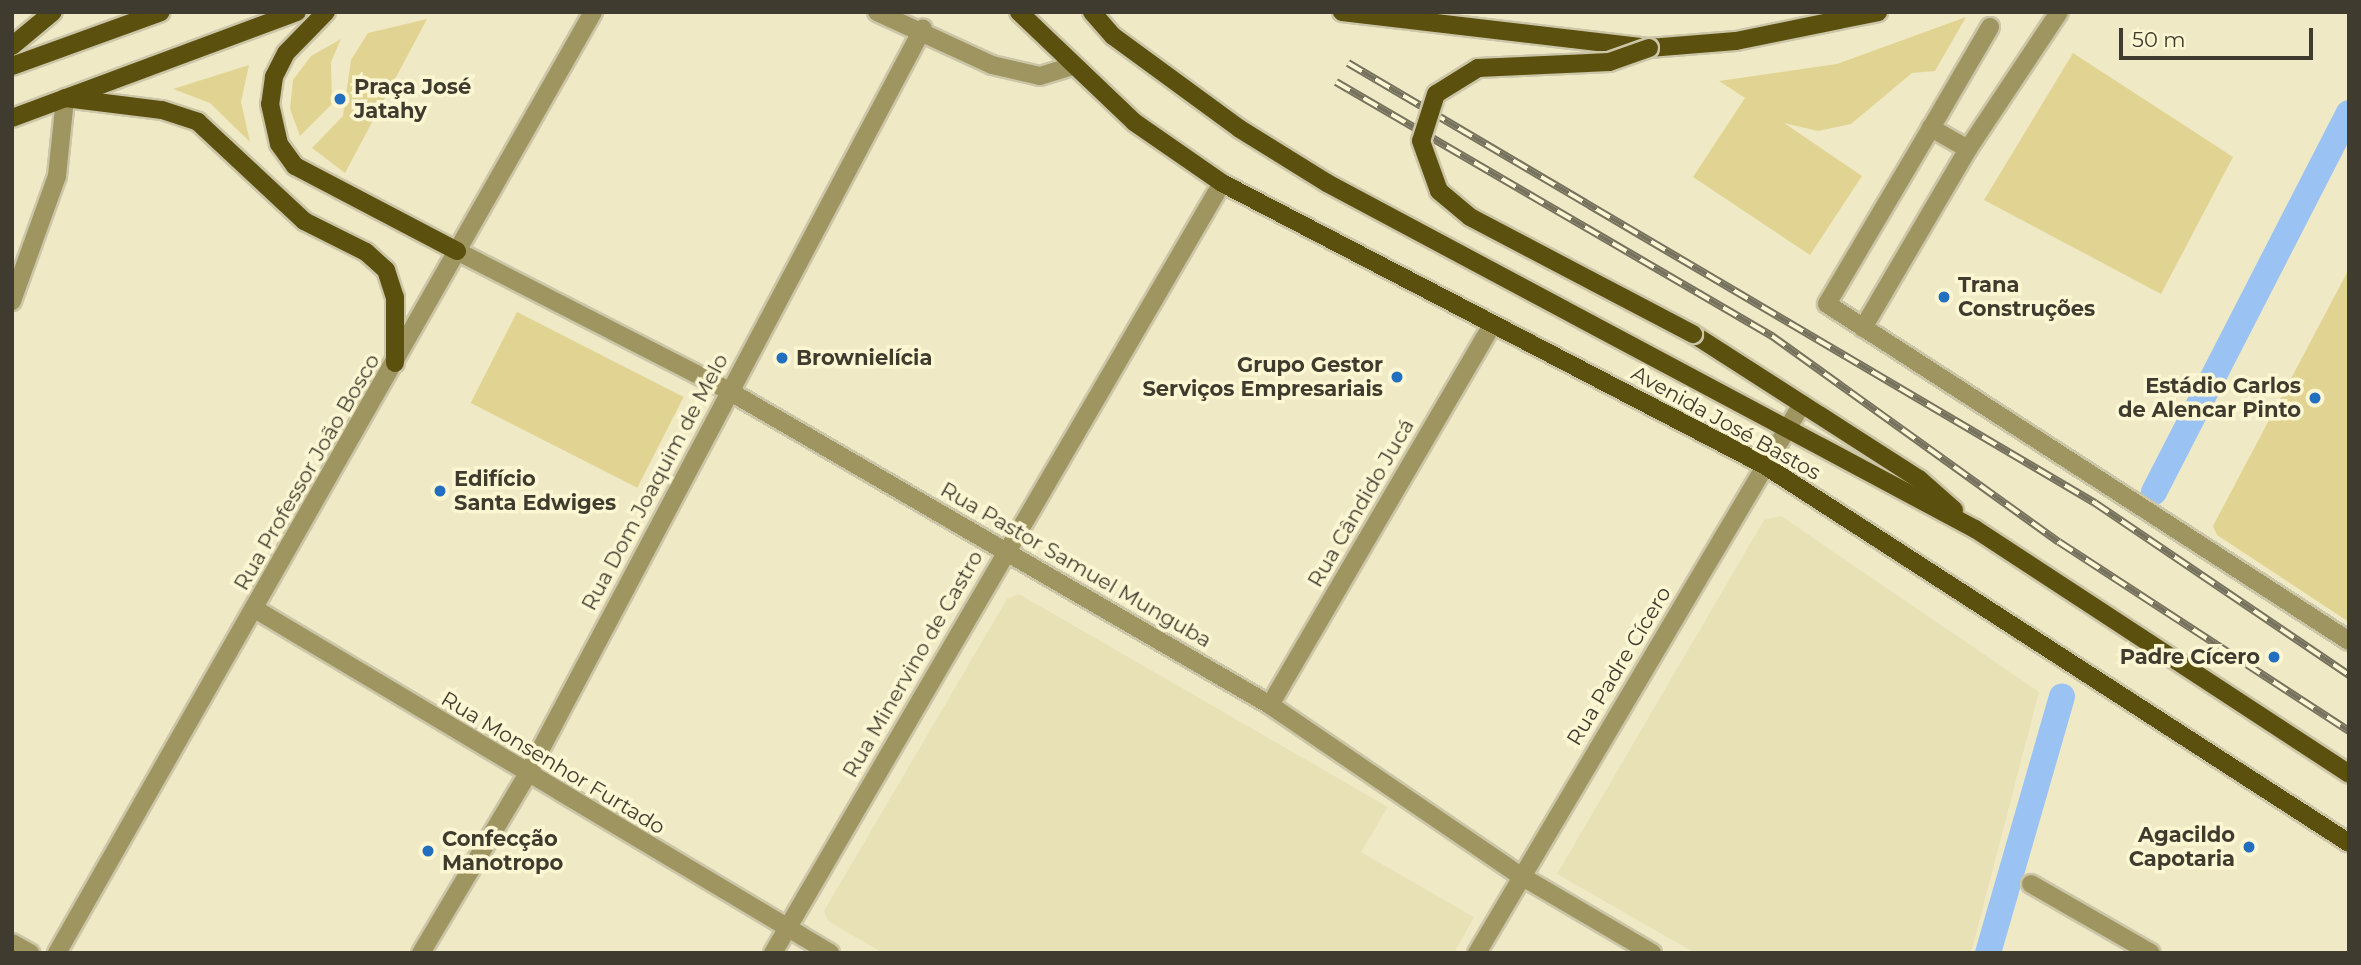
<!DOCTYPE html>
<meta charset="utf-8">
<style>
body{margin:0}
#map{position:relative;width:2361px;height:965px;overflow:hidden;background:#efe9c6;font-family:Montserrat,sans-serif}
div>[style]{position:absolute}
.built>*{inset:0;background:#e9e1b6}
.green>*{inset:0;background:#e1d493;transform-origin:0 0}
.canal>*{height:26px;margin:-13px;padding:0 13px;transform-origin:13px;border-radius:13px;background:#9ac3f3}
.roads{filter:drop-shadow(2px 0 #ccc6a8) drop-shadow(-2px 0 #ccc6a8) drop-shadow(0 2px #ccc6a8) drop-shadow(0 -2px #ccc6a8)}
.minor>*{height:18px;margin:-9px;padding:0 9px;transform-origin:9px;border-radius:9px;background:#9f9560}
.major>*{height:18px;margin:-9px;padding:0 9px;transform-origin:9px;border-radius:9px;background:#5c500e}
.rail>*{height:8px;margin-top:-4px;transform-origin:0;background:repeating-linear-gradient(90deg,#fdf6d3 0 16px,#76725e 0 32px);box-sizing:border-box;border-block:2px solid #76725e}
.bridges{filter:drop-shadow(2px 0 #ccc6a8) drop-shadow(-2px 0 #ccc6a8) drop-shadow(0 2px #ccc6a8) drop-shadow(0 -2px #ccc6a8)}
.major-bridge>*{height:18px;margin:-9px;padding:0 9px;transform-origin:9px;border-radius:9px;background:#5c500e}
.dots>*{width:19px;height:19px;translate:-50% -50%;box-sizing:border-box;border:4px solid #fdf6d3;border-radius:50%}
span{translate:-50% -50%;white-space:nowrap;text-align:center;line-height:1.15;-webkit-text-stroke:7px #fdf6d3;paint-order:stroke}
.poi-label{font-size:21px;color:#3f3c2f;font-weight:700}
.left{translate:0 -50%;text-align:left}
.right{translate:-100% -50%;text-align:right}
.street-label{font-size:21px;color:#3f3c2f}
.frame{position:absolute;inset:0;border:14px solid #3f3c2f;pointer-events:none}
.scale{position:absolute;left:2119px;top:28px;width:194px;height:32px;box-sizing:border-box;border:4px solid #3f3c2f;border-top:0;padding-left:9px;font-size:21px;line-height:24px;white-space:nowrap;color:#3f3c2f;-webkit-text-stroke:5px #fdf6d3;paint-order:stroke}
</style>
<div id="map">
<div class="built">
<div style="clip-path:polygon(1781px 516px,2039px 692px,1971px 953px,1695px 953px,1557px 874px,1764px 520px)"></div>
<div style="clip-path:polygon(1019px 594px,1388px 807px,1361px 852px,1474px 917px,1454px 953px,883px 953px,828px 921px,824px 911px,1007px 599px)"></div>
</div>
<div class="green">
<div style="clip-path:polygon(1966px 17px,1935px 71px,1912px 73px,1851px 124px,1818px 131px,1784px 123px,1862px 176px,1810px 255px,1693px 177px,1745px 98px,1719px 81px,1837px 64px)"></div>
<div style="clip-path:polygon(427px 19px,345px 173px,312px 148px,343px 116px,351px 60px,368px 33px)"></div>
<div style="clip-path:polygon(341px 39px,331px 62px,332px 104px,300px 136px,290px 109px,293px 80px,311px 56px)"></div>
<div style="clip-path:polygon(2073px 53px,2233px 157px,2161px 294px,1984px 200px)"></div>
<div style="clip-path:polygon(249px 65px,241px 102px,250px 142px,210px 103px,173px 89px)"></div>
<div style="clip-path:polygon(2349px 269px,2349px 622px,2217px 535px,2213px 526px)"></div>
<div style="left:517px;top:312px;width:187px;height:102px;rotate:27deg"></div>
</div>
<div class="canal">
<div style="left:2154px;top:492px;width:426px;rotate:-62.8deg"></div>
<div style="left:1988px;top:953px;width:267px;rotate:-73.9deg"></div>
</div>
<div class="roads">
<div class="minor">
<div style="left:877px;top:12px;width:127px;rotate:24.7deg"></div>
<div style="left:992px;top:65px;width:49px;rotate:12.9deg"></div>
<div style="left:1040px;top:76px;width:31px;rotate:-17deg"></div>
<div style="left:1931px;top:128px;width:117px;rotate:-59.7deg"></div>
<div style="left:1968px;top:149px;width:43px;rotate:-150.4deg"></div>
<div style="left:1931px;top:128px;width:204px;rotate:120.6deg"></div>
<div style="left:1827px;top:304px;width:621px;rotate:32.85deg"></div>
<div style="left:457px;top:251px;width:306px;rotate:27.2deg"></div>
<div style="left:729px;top:391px;width:626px;rotate:30.13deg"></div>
<div style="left:1270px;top:705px;width:304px;rotate:34.3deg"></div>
<div style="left:1521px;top:876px;width:152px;rotate:30.4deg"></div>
<div style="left:12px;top:301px;width:133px;rotate:-70.2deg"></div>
<div style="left:57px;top:176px;width:78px;rotate:-84.1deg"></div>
<div style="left:1863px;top:328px;width:208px;rotate:-59.6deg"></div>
<div style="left:1968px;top:149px;width:164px;rotate:-56.4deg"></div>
<div style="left:255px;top:609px;width:670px;rotate:30.89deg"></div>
<div style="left:1270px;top:705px;width:440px;rotate:-59.7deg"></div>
<div style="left:2031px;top:884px;width:138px;rotate:29.9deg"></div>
<div style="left:12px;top:943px;width:21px;rotate:29deg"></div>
<div style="left:57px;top:953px;width:1083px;rotate:-60.33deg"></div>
<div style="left:421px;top:953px;width:207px;rotate:-59.2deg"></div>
<div style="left:527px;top:775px;width:845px;rotate:-62.07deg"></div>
<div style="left:773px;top:953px;width:891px;rotate:-59.75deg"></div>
<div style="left:1477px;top:953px;width:638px;rotate:-59.38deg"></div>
</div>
<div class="major">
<div style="left:326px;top:12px;width:57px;rotate:134.3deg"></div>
<div style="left:286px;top:53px;width:27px;rotate:117deg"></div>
<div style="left:274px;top:77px;width:27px;rotate:98deg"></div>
<div style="left:270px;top:104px;width:41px;rotate:77.3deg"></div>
<div style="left:279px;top:144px;width:27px;rotate:54deg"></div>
<div style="left:295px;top:166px;width:183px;rotate:27.7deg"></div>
<div style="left:1019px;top:12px;width:159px;rotate:43.7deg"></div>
<div style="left:1134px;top:122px;width:107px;rotate:34.7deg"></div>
<div style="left:1222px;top:183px;width:611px;rotate:27.49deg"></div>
<div style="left:1764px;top:465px;width:696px;rotate:32.87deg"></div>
<div style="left:1092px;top:12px;width:32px;rotate:49deg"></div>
<div style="left:1113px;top:36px;width:157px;rotate:36.2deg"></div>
<div style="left:1240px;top:129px;width:102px;rotate:31.8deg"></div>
<div style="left:1327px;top:183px;width:735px;rotate:28.1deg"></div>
<div style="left:1975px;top:529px;width:447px;rotate:33.2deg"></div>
<div style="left:1342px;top:12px;width:309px;rotate:6.7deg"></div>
<div style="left:1649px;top:48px;width:87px;rotate:-4.6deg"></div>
<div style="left:1736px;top:41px;width:145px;rotate:-11.5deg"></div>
<div style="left:12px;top:46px;width:53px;rotate:-39.7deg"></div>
<div style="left:12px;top:66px;width:158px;rotate:-19.9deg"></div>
<div style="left:65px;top:98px;width:98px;rotate:7.1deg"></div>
<div style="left:162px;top:110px;width:38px;rotate:18deg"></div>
<div style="left:198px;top:122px;width:145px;rotate:43deg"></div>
<div style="left:304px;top:221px;width:69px;rotate:26.6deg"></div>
<div style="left:366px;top:252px;width:27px;rotate:42deg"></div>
<div style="left:386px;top:270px;width:28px;rotate:72deg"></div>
<div style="left:395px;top:297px;width:66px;rotate:90deg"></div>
<div style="left:12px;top:118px;width:304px;rotate:-20.4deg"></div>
<div style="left:1693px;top:334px;width:269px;rotate:32.7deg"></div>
<div style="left:1919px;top:479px;width:47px;rotate:41.5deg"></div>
</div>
</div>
<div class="rail">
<div style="left:1348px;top:63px;width:867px;rotate:30.5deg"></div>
<div style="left:2095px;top:503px;width:307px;rotate:34.1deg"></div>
<div style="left:1336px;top:82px;width:505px;rotate:30.22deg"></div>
<div style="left:1772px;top:336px;width:353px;rotate:35.7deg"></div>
<div style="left:2059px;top:542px;width:346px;rotate:33.1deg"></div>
</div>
<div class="bridges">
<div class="major-bridge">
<div style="left:1649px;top:48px;width:42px;rotate:160.7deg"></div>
<div style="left:1609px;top:62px;width:131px;rotate:177.4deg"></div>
<div style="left:1478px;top:68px;width:49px;rotate:148.2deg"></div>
<div style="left:1436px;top:94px;width:49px;rotate:107.7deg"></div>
<div style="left:1421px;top:141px;width:53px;rotate:70.2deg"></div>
<div style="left:1439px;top:191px;width:40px;rotate:40deg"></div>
<div style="left:1470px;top:217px;width:252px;rotate:27.7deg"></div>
</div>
</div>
<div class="dots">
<div style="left:340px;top:99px;background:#216fbe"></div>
<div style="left:1944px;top:297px;background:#216fbe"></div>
<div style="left:782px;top:358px;background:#216fbe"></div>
<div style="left:1397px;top:377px;background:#216fbe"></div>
<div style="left:2315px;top:398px;background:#216fbe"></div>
<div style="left:440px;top:491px;background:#216fbe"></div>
<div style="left:2274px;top:657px;background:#216fbe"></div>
<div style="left:2249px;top:847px;background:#216fbe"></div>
<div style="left:428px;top:851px;background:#216fbe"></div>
</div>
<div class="poi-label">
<span class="left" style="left:354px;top:99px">Praça José<br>Jatahy</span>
<span class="left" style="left:1958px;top:297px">Trana<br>Construções</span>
<span class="left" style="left:796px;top:358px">Brownielícia</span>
<span class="right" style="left:1383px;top:377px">Grupo Gestor<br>Serviços Empresariais</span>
<span class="right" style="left:2301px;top:398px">Estádio Carlos<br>de Alencar Pinto</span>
<span class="left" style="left:454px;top:491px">Edifício<br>Santa Edwiges</span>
<span class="right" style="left:2260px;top:657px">Padre Cícero</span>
<span class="right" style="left:2235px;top:847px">Agacildo<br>Capotaria</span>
<span class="left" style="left:442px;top:851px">Confecção<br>Manotropo</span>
</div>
<div class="street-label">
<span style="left:1726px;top:423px;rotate:29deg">Avenida José Bastos</span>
<span style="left:307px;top:472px;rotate:-60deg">Rua Professor João Bosco</span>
<span style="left:655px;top:482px;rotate:-62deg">Rua Dom Joaquim de Melo</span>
<span style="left:1361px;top:503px;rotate:-60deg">Rua Cândido Jucá</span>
<span style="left:1076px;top:565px;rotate:30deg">Rua Pastor Samuel Munguba</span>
<span style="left:913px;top:664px;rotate:-60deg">Rua Minervino de Castro</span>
<span style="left:1619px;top:666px;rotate:-59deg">Rua Padre Cícero</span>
<span style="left:553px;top:763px;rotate:31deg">Rua Monsenhor Furtado</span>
</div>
<div class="frame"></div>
<div class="scale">50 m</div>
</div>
